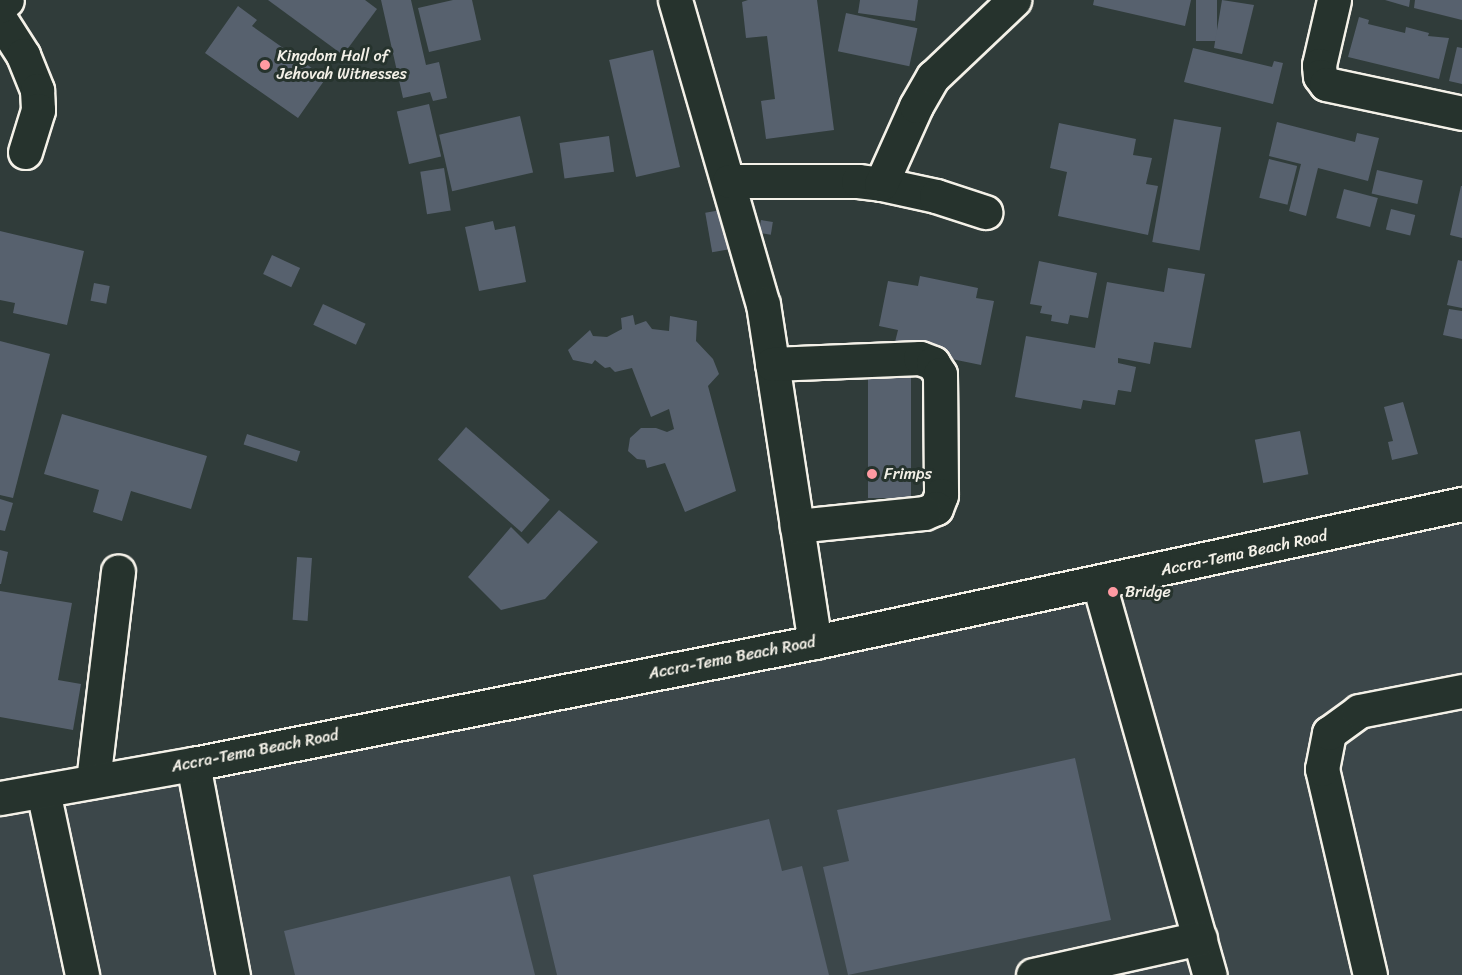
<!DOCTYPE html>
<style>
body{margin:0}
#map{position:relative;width:1462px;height:975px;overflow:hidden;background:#303c3a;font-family:Sriracha,sans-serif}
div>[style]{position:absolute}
.built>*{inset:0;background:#3c474a}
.building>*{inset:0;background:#57616e;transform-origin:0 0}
.roads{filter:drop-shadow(2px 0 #f4f1e8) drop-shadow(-2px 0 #f4f1e8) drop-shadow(0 2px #f4f1e8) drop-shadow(0 -2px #f4f1e8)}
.minor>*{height:33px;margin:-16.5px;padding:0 16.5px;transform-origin:16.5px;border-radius:16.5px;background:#26332d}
.major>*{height:33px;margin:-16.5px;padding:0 16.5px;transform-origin:16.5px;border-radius:16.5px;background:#26332d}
.dots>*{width:16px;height:16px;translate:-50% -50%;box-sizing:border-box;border:3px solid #26332d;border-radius:50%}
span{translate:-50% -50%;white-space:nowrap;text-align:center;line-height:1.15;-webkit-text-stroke:6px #26332d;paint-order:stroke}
.poi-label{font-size:16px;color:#f4f1e8}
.left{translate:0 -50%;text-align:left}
.street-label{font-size:16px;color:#f4f1e8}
</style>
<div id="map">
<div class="built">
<div style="clip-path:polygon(1462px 491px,1462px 975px,0 975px,0 786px,1150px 565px)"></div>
</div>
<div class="building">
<div style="clip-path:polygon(268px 0,365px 0,377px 9px,343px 55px)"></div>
<div style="clip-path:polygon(381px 0,411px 0,426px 65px,439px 62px,447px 98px,433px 101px,430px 92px,403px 98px)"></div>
<div style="clip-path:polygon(453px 0,472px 0,481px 40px,429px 52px,418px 8px)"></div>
<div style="clip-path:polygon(748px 0,817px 0,834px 130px,766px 139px,761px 101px,775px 99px,767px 36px,746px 38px,742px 2px)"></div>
<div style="clip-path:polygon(860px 0,918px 0,915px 21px,858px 13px)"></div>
<div style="clip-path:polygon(1094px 0,1191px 0,1185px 26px,1093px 5px)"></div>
<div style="left:1196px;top:0;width:21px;height:41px"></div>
<div style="clip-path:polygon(1222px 0,1254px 5px,1242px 54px,1214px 48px)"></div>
<div style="clip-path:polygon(1385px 0,1410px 0,1409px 7px)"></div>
<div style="clip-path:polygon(1415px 0,1462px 0,1462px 20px,1414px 8px)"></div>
<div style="clip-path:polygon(238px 6px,257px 20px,252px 26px,326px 78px,298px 118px,205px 53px)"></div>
<div style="left:846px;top:13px;width:73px;height:39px;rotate:12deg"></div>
<div style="clip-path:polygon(1359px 17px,1369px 20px,1368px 24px,1405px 33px,1406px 27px,1429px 33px,1428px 36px,1449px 38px,1439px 79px,1348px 57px)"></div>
<div style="clip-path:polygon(1457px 47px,1462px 48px,1462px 84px,1449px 81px)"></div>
<div style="clip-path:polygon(1193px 48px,1272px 67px,1274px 61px,1283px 63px,1273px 104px,1184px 82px)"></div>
<div style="left:653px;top:50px;width:120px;height:45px;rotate:77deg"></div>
<div style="left:429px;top:104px;width:54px;height:33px;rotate:77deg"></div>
<div style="left:520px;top:116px;width:58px;height:83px;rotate:77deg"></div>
<div style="left:1174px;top:119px;width:48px;height:125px;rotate:10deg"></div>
<div style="clip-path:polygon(1277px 122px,1355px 142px,1357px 133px,1379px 138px,1368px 181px,1318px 168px,1306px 216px,1289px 211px,1301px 164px,1269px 156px)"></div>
<div style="clip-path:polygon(1059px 123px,1136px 139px,1133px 155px,1152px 158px,1146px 184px,1158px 186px,1148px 235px,1058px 216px,1067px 172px,1050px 168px)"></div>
<div style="left:609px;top:136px;width:36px;height:50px;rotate:82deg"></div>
<div style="left:1269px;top:159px;width:29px;height:40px;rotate:14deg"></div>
<div style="left:444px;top:168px;width:43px;height:24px;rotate:81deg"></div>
<div style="left:1377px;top:170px;width:47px;height:24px;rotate:13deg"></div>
<div style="clip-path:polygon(1461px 186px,1462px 186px,1462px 238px,1450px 235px)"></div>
<div style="left:1344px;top:189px;width:35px;height:30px;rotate:15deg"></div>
<div style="left:1391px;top:209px;width:25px;height:21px;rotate:14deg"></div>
<div style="left:721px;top:210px;width:40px;height:16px;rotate:80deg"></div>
<div style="left:761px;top:220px;width:12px;height:13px;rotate:9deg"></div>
<div style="clip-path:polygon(493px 221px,495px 230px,515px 226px,526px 282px,479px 291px,465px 227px)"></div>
<div style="clip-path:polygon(0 231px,84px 251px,67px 325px,13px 313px,15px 303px,0 300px)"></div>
<div style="left:272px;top:255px;width:31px;height:21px;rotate:25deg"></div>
<div style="clip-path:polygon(1458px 260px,1462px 261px,1462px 308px,1447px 305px)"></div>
<div style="clip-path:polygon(1039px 261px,1097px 273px,1088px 318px,1070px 315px,1068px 324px,1051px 321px,1052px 315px,1040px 313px,1042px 306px,1030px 304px)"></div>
<div style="clip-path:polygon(1168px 268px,1205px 274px,1191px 348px,1154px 342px,1150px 364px,1118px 358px,1118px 363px,1136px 367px,1131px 392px,1118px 390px,1115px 405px,1083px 400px,1081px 409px,1015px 397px,1026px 336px,1095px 348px,1107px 282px,1164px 292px)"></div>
<div style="clip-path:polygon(920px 276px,978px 288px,976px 298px,994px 301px,981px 365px,937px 356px,938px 350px,895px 342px,898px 330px,879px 326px,888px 281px,918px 286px)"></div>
<div style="left:94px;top:283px;width:16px;height:18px;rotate:11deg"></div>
<div style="left:323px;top:304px;width:47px;height:23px;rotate:25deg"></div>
<div style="clip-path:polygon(1449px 309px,1462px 311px,1462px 339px,1443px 335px)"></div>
<div style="clip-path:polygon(633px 315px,635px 325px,646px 321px,652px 329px,669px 331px,670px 316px,697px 321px,696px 341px,713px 359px,719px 374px,708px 386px,736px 491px,685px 512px,665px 463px,647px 468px,645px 460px,637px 459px,628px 451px,630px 438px,641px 428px,656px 428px,667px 432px,674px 429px,669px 409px,651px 417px,632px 368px,615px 372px,610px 367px,605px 368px,595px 360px,592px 364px,573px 360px,568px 350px,590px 330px,593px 336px,607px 337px,622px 329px,621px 318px)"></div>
<div style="clip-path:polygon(0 341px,50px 354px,13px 498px,0 495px)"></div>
<div style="left:868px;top:375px;width:43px;height:123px"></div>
<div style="clip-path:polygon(1403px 402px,1418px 454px,1392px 460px,1388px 442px,1393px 441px,1384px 407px)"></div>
<div style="clip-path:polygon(62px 414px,207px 456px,191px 509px,131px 491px,122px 521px,93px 512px,99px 490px,44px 474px)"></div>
<div style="left:466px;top:427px;width:111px;height:43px;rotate:41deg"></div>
<div style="left:1300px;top:431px;width:44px;height:46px;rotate:79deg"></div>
<div style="left:247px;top:434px;width:56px;height:11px;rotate:18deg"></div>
<div style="clip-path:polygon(0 499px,13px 503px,5px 531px,0 530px)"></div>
<div style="clip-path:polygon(559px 510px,598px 542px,545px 599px,501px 610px,468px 577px,511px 527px,528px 544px)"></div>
<div style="clip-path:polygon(0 550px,8px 552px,1px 584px,0 584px)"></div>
<div style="left:297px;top:557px;width:15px;height:63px;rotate:4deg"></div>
<div style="clip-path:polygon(0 591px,72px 603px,58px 680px,81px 684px,73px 730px,0 717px)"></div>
<div style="clip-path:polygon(1075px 758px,1111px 920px,848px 975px,823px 867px,849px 861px,837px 810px)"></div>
<div style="clip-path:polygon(769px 819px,782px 871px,802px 866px,829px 975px,557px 975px,533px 875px)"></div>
<div style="clip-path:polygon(510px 876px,535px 975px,295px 975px,284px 931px)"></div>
</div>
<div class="roads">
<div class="minor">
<div style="left:675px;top:0;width:316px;rotate:73.9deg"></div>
<div style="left:763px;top:304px;width:342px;rotate:81.3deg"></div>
<div style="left:1334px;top:0;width:67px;rotate:103deg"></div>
<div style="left:1319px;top:65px;width:11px;rotate:85deg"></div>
<div style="left:1320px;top:76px;width:10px;rotate:53deg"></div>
<div style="left:1326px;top:84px;width:139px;rotate:12deg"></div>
<div style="left:0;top:19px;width:43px;rotate:57.4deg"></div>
<div style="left:23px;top:55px;width:38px;rotate:68deg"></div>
<div style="left:37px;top:90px;width:20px;rotate:87deg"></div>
<div style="left:38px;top:110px;width:44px;rotate:107.2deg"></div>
<div style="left:729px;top:181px;width:129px"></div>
<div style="left:858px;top:181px;width:23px;rotate:7deg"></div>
<div style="left:881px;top:184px;width:56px;rotate:12.3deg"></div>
<div style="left:936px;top:196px;width:52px;rotate:18.1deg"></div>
<div style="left:881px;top:184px;width:85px;rotate:-65.8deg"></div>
<div style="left:916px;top:106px;width:34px;rotate:-60deg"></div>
<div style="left:933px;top:77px;width:112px;rotate:-43.5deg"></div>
<div style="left:772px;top:364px;width:148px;rotate:-2.3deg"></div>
<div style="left:920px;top:358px;width:14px;rotate:21deg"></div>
<div style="left:933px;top:363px;width:13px;rotate:58deg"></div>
<div style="left:940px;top:374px;width:121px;rotate:89.5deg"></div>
<div style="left:941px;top:495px;width:14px;rotate:111deg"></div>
<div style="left:936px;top:508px;width:13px;rotate:157deg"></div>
<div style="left:924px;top:513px;width:128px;rotate:174.2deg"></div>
<div style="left:1099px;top:584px;width:406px;rotate:74.2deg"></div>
<div style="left:193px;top:764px;width:215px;rotate:79.3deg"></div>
<div style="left:93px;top:781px;width:211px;rotate:-83.2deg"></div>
<div style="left:43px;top:791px;width:188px;rotate:78deg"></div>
<div style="left:1033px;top:975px;width:171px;rotate:-12.5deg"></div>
<div style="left:1370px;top:975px;width:212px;rotate:-103.1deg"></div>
<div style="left:1322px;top:769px;width:37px;rotate:-79deg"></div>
<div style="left:1329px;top:733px;width:37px;rotate:-36deg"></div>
<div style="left:1359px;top:711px;width:105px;rotate:-11deg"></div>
</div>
<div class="major">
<div style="left:0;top:6px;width:9px;rotate:-41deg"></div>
<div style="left:0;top:798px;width:196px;rotate:-10deg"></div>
<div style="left:193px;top:764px;width:634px;rotate:-11.1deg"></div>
<div style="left:815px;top:642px;width:662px;rotate:-12.04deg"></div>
</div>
</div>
<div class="dots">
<div style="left:265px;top:65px;background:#ff9aa2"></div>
<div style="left:872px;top:474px;background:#ff9aa2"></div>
<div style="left:1113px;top:592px;background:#ff9aa2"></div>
</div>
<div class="poi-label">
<span class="left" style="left:277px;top:65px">Kingdom Hall of<br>Jehovah Witnesses</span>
<span class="left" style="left:884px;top:474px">Frimps</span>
<span class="left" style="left:1125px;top:592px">Bridge</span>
</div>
<div class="street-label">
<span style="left:1244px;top:553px;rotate:-12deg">Accra-Tema Beach Road</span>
<span style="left:732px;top:658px;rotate:-11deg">Accra-Tema Beach Road</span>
<span style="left:255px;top:751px;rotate:-11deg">Accra-Tema Beach Road</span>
</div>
</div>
